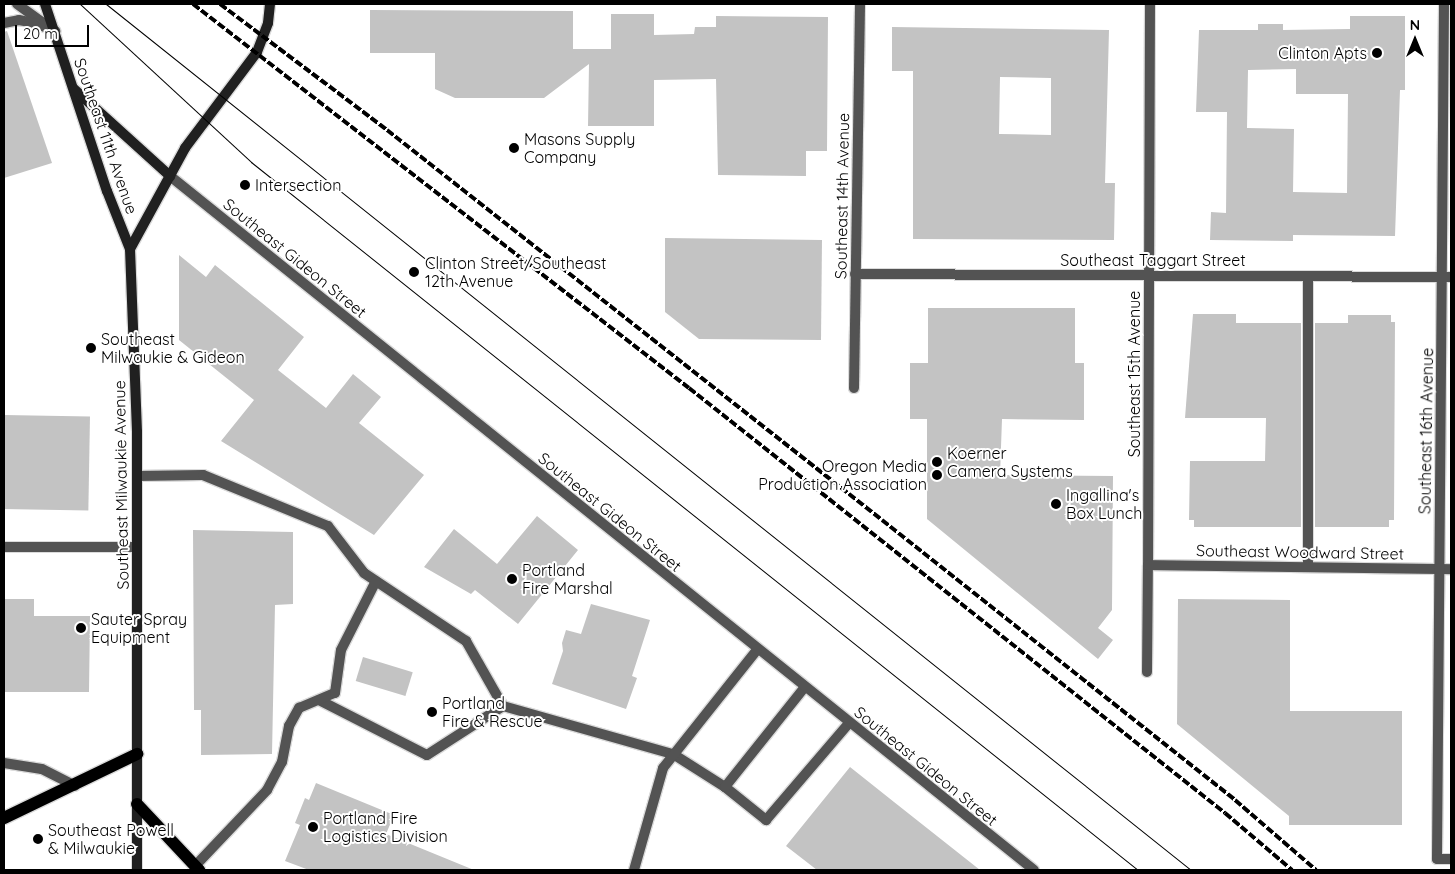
<!DOCTYPE html>
<style>
body{margin:0}
#map{position:relative;width:1455px;height:874px;overflow:hidden;background:#fff;font-family:Quicksand,sans-serif}
div>[style]{position:absolute}
.building>*{inset:0;background:#c3c3c3;transform-origin:0 0}
.roads{filter:drop-shadow(1px 0 #dbdbdb) drop-shadow(-1px 0 #dbdbdb) drop-shadow(0 1px #dbdbdb) drop-shadow(0 -1px #dbdbdb)}
.lane>*{height:10px;margin:-5px;padding:0 5px;transform-origin:5px;border-radius:5px;background:#535353}
.street>*{height:10px;margin:-5px;padding:0 5px;transform-origin:5px;border-radius:5px;background:#535353}
.secondary>*{height:10px;margin:-5px;padding:0 5px;transform-origin:5px;border-radius:5px;background:#202020}
.primary>*{height:12px;margin:-6px;padding:0 6px;transform-origin:6px;border-radius:6px;background:#000}
.tram>*{height:1px;margin:-0.5px;padding:0 0.5px;transform-origin:0.5px;border-radius:0.5px;background:#000}
.rail>*{height:4px;margin-top:-2px;transform-origin:0;background:repeating-linear-gradient(90deg,#000 0 8px,transparent 0 10.5px)}
.dots>*{width:14px;height:14px;translate:-50% -50%;box-sizing:border-box;border:2px solid #fff;border-radius:50%}
span{translate:-50% -50%;white-space:nowrap;text-align:center;line-height:1.15;-webkit-text-stroke:4px #fff;paint-order:stroke}
.poi-label{font-size:16px;color:#000}
.right{translate:-100% -50%;text-align:right}
.left{translate:0 -50%;text-align:left}
.street-label{font-size:16px;color:#000}
.frame{position:absolute;inset:0;border:5px solid #000;pointer-events:none}
.north{position:absolute;left:1390px;top:15px;width:50px;height:50px;-webkit-text-stroke:4px #fff;paint-order:stroke;rotate:0deg;font-size:14px;font-weight:700;line-height:20px;text-align:center;color:#000}
.north::after{content:'';display:block;margin:auto;width:18px;height:22px;background:#000;clip-path:polygon(50% 0,100% 100%,50% 72%,0 100%)}
.scale{position:absolute;left:15px;top:25px;width:74px;height:22px;box-sizing:border-box;border:2px solid #000;border-top:0;padding-left:6px;font-size:15px;line-height:18px;white-space:nowrap;color:#000;-webkit-text-stroke:4px #fff;paint-order:stroke}
</style>
<div id="map">
<div class="building">
<div style="clip-path:polygon(370px 10px,573px 11px,573px 49px,611px 49px,611px 14px,654px 14px,654px 35px,694px 34px,695px 27px,716px 27px,716px 16px,828px 17px,827px 151px,806px 151px,806px 176px,718px 175px,716px 79px,654px 80px,654px 126px,588px 126px,589px 64px,544px 98px,455px 98px,435px 89px,435px 53px,370px 53px)"></div>
<div style="clip-path:polygon(evenodd,1350px 16px,1405px 16px,1405px 90px,1400px 90px,1395px 236px,1293px 235px,1293px 241px,1210px 240px,1211px 212px,1226px 213px,1227px 112px,1196px 112px,1199px 30px,1258px 30px,1258px 24px,1283px 24px,1283px 30px,1350px 29px,1350px 16px,1296px 69px,1296px 94px,1348px 94px,1347px 193px,1293px 192px,1294px 129px,1247px 128px,1248px 70px,1296px 69px)"></div>
<div style="clip-path:polygon(evenodd,892px 27px,1109px 30px,1105px 183px,1115px 183px,1114px 240px,913px 239px,913px 71px,892px 71px,892px 27px,1000px 77px,1051px 78px,1051px 135px,999px 134px,1000px 77px)"></div>
<div style="clip-path:polygon(7px 31px,52px 163px,4px 178px,4px 32px)"></div>
<div style="clip-path:polygon(665px 238px,822px 240px,821px 340px,699px 339px,665px 312px)"></div>
<div style="clip-path:polygon(179px 255px,206px 277px,215px 265px,304px 337px,278px 370px,326px 408px,353px 374px,381px 397px,359px 423px,424px 475px,374px 535px,221px 441px,254px 400px,179px 340px)"></div>
<div style="clip-path:polygon(928px 308px,1075px 308px,1075px 363px,1084px 363px,1084px 420px,1002px 419px,1000px 475px,1113px 476px,1112px 610px,1098px 628px,1113px 640px,1098px 659px,927px 519px,927px 419px,910px 419px,910px 363px,928px 363px)"></div>
<div style="clip-path:polygon(1193px 314px,1236px 314px,1236px 323px,1301px 323px,1301px 527px,1194px 527px,1194px 520px,1189px 520px,1190px 461px,1265px 461px,1266px 418px,1185px 418px)"></div>
<div style="clip-path:polygon(1348px 315px,1391px 315px,1391px 322px,1395px 322px,1394px 520px,1389px 520px,1389px 527px,1315px 527px,1315px 323px,1348px 323px)"></div>
<div style="left:4px;top:415px;width:86px;height:94px;rotate:1deg"></div>
<div style="clip-path:polygon(537px 516px,578px 550px,518px 624px,475px 590px,471px 594px,424px 567px,454px 529px,497px 564px)"></div>
<div style="clip-path:polygon(193px 530px,293px 532px,293px 604px,275px 605px,272px 754px,201px 755px,201px 710px,194px 710px)"></div>
<div style="clip-path:polygon(4px 599px,34px 599px,34px 616px,90px 616px,89px 692px,4px 692px)"></div>
<div style="clip-path:polygon(1178px 599px,1290px 600px,1290px 711px,1402px 711px,1402px 825px,1289px 825px,1289px 816px,1177px 724px)"></div>
<div style="clip-path:polygon(591px 604px,650px 620px,632px 676px,637px 678px,626px 709px,552px 684px,563px 651px,562px 643px,566px 630px,581px 634px)"></div>
<div style="left:363px;top:657px;width:52px;height:25px;rotate:17deg"></div>
<div style="clip-path:polygon(850px 767px,894px 802px,980px 870px,817px 870px,786px 846px)"></div>
<div style="clip-path:polygon(316px 783px,394px 815px,386px 834px,474px 870px,309px 870px,285px 861px,300px 825px,295px 823px,305px 798px,309px 800px)"></div>
</div>
<div class="roads">
<div class="lane">
<div style="left:17px;top:4px;width:36px;rotate:36deg"></div>
<div style="left:1308px;top:276px;width:291px;rotate:90deg"></div>
<div style="left:137px;top:476px;width:66px;rotate:-0.9deg"></div>
<div style="left:203px;top:475px;width:135px;rotate:22.2deg"></div>
<div style="left:328px;top:526px;width:59px;rotate:52.5deg"></div>
<div style="left:364px;top:573px;width:123px;rotate:33.7deg"></div>
<div style="left:466px;top:641px;width:75px;rotate:60.4deg"></div>
<div style="left:503px;top:706px;width:177px;rotate:15.8deg"></div>
<div style="left:673px;top:754px;width:62px;rotate:32.4deg"></div>
<div style="left:725px;top:787px;width:53px;rotate:38.8deg"></div>
<div style="left:766px;top:820px;width:128px;rotate:-49.4deg"></div>
<div style="left:1147px;top:672px;width:107px;rotate:-89.5deg"></div>
<div style="left:319px;top:700px;width:121px;rotate:27deg"></div>
<div style="left:427px;top:755px;width:90px;rotate:-32.8deg"></div>
<div style="left:725px;top:787px;width:127px;rotate:-51.4deg"></div>
<div style="left:195px;top:866px;width:105px;rotate:-46.5deg"></div>
<div style="left:267px;top:790px;width:32px;rotate:-62deg"></div>
<div style="left:282px;top:762px;width:37px;rotate:-79deg"></div>
<div style="left:289px;top:726px;width:21px;rotate:-61deg"></div>
<div style="left:299px;top:708px;width:39px;rotate:-23deg"></div>
<div style="left:335px;top:693px;width:43px;rotate:-82.1deg"></div>
<div style="left:341px;top:650px;width:77px;rotate:-63.1deg"></div>
</div>
<div class="street">
<div style="left:1150px;top:4px;width:561px;rotate:90.2deg"></div>
<div style="left:1148px;top:565px;width:303px;rotate:0.8deg"></div>
<div style="left:1444px;top:4px;width:855px;rotate:90.47deg"></div>
<div style="left:1437px;top:859px;width:14px"></div>
<div style="left:4px;top:23px;width:15px;rotate:-11deg"></div>
<div style="left:19px;top:20px;width:16px;rotate:11deg"></div>
<div style="left:35px;top:23px;width:22px;rotate:22deg"></div>
<div style="left:170px;top:176px;width:1108px;rotate:38.77deg"></div>
<div style="left:855px;top:274px;width:596px;rotate:0.29deg"></div>
<div style="left:854px;top:388px;width:384px;rotate:-89.1deg"></div>
<div style="left:4px;top:547px;width:133px"></div>
<div style="left:4px;top:763px;width:38px;rotate:9deg"></div>
<div style="left:42px;top:769px;width:37px;rotate:27deg"></div>
<div style="left:634px;top:870px;width:106px;rotate:-74.1deg"></div>
<div style="left:663px;top:768px;width:151px;rotate:-51.5deg"></div>
</div>
<div class="secondary">
<div style="left:45px;top:4px;width:197px;rotate:71.7deg"></div>
<div style="left:107px;top:191px;width:62px;rotate:68.4deg"></div>
<div style="left:130px;top:249px;width:183px;rotate:87.8deg"></div>
<div style="left:137px;top:432px;width:438px;rotate:90deg"></div>
<div style="left:74px;top:89px;width:130px;rotate:42.2deg"></div>
<div style="left:130px;top:249px;width:115px;rotate:-61.4deg"></div>
<div style="left:185px;top:148px;width:120px;rotate:-53.1deg"></div>
<div style="left:257px;top:52px;width:31px;rotate:-69deg"></div>
<div style="left:268px;top:23px;width:19px;rotate:-84deg"></div>
</div>
<div class="primary">
<div style="left:137px;top:804px;width:91px;rotate:46.8deg"></div>
<div style="left:4px;top:818px;width:148px;rotate:-25.7deg"></div>
</div>
</div>
<div class="tram">
<div style="left:80px;top:4px;width:233px;rotate:42.7deg"></div>
<div style="left:251px;top:162px;width:1135px;rotate:38.6deg"></div>
<div style="left:106px;top:4px;width:1388px;rotate:38.6deg"></div>
</div>
<div class="rail">
<div style="left:193px;top:4px;width:627px;rotate:37.75deg"></div>
<div style="left:689px;top:388px;width:684px;rotate:38.41deg"></div>
<div style="left:1225px;top:813px;width:88px;rotate:40.4deg"></div>
<div style="left:220px;top:4px;width:209px;rotate:37deg"></div>
<div style="left:387px;top:130px;width:630px;rotate:38.23deg"></div>
<div style="left:882px;top:520px;width:451px;rotate:38.4deg"></div>
<div style="left:1235px;top:800px;width:107px;rotate:40.8deg"></div>
</div>
<div class="dots">
<div style="left:1377px;top:53px;background:#000"></div>
<div style="left:514px;top:148px;background:#000"></div>
<div style="left:245px;top:185px;background:#000"></div>
<div style="left:414px;top:272px;background:#000"></div>
<div style="left:91px;top:348px;background:#000"></div>
<div style="left:937px;top:462px;background:#000"></div>
<div style="left:937px;top:475px;background:#000"></div>
<div style="left:1056px;top:504px;background:#000"></div>
<div style="left:512px;top:579px;background:#000"></div>
<div style="left:81px;top:628px;background:#000"></div>
<div style="left:432px;top:712px;background:#000"></div>
<div style="left:313px;top:827px;background:#000"></div>
<div style="left:38px;top:839px;background:#000"></div>
</div>
<div class="poi-label">
<span class="right" style="left:1367px;top:53px">Clinton Apts</span>
<span class="left" style="left:524px;top:148px">Masons Supply<br>Company</span>
<span class="left" style="left:255px;top:185px">Intersection</span>
<span class="left" style="left:425px;top:272px">Clinton Street/Southeast<br>12th Avenue</span>
<span class="left" style="left:101px;top:348px">Southeast<br>Milwaukie &amp; Gideon</span>
<span class="left" style="left:947px;top:462px">Koerner<br>Camera Systems</span>
<span class="right" style="left:927px;top:475px">Oregon Media<br>Production Association</span>
<span class="left" style="left:1066px;top:504px">Ingallina's<br>Box Lunch</span>
<span class="left" style="left:522px;top:579px">Portland<br>Fire Marshal</span>
<span class="left" style="left:91px;top:628px">Sauter Spray<br>Equipment</span>
<span class="left" style="left:442px;top:712px">Portland<br>Fire &amp; Rescue</span>
<span class="left" style="left:323px;top:827px">Portland Fire<br>Logistics Division</span>
<span class="left" style="left:48px;top:839px">Southeast Powell<br>&amp; Milwaukie</span>
</div>
<div class="street-label">
<span style="left:106px;top:136px;rotate:71deg">Southeast 11th Avenue</span>
<span style="left:842px;top:196px;rotate:-89deg">Southeast 14th Avenue</span>
<span style="left:295px;top:258px;rotate:39deg">Southeast Gideon Street</span>
<span style="left:1153px;top:260px">Southeast Taggart Street</span>
<span style="left:1134px;top:374px;rotate:-90deg">Southeast 15th Avenue</span>
<span style="left:1426px;top:431px;rotate:-89deg">Southeast 16th Avenue</span>
<span style="left:121px;top:485px;rotate:-91deg">Southeast Milwaukie Avenue</span>
<span style="left:610px;top:512px;rotate:39deg">Southeast Gideon Street</span>
<span style="left:1300px;top:552px;rotate:1deg">Southeast Woodward Street</span>
<span style="left:926px;top:766px;rotate:39deg">Southeast Gideon Street</span>
</div>
<div class="frame"></div>
<div class="north">N</div>
<div class="scale">20 m</div>
</div>
